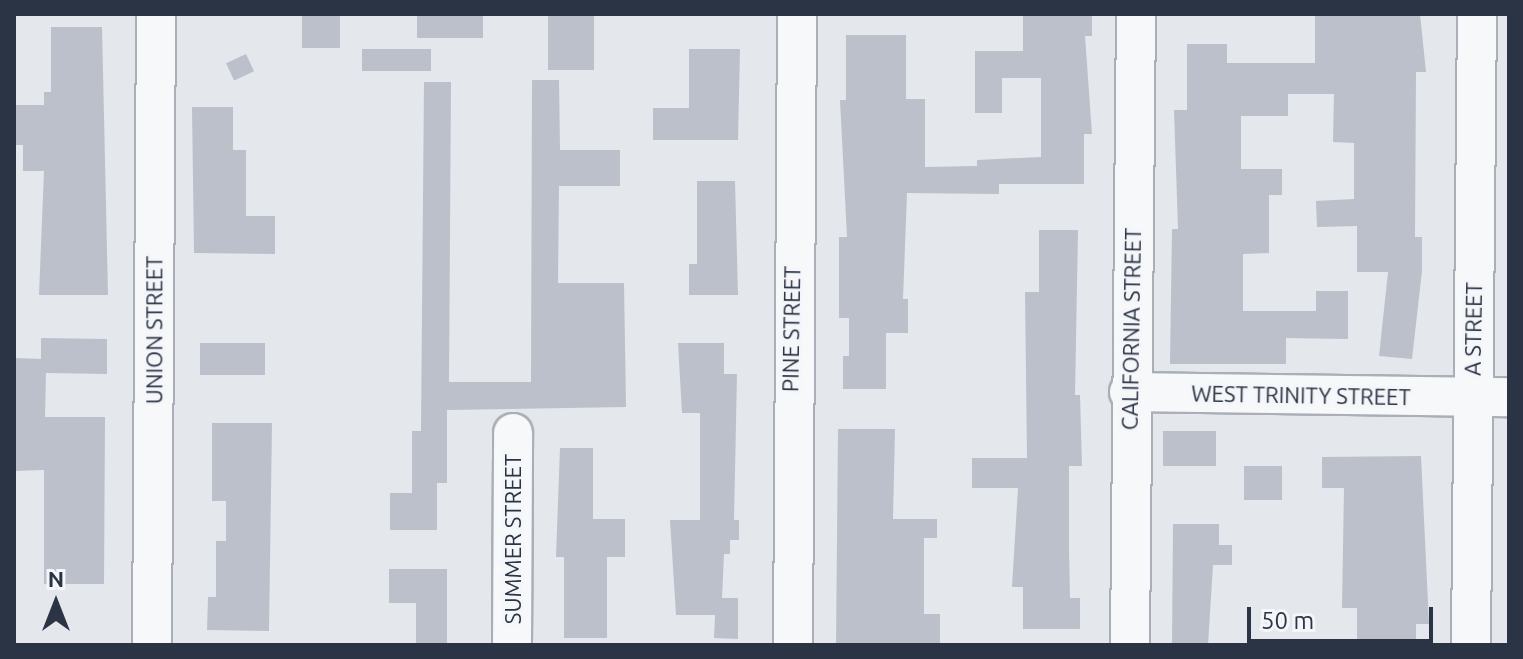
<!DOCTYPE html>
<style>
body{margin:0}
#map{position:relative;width:1523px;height:659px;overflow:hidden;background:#e4e7ec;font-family:Ubuntu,sans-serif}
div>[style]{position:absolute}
.building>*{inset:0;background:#bbc0ca;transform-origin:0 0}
.roads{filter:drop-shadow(2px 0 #a9aeb7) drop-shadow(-2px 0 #a9aeb7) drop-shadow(0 2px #a9aeb7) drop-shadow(0 -2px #a9aeb7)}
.minor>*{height:38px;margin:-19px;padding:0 19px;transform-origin:19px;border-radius:19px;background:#f7f8fa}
span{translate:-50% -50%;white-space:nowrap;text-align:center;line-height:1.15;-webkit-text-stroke:6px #f4f6f9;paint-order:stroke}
.street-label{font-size:22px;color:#2b3445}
.frame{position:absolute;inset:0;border:16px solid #2b3445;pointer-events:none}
.north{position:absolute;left:16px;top:563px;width:80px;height:80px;-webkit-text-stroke:6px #f4f6f9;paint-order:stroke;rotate:0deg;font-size:22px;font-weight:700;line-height:32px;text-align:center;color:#2b3445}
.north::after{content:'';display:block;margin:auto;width:28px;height:36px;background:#2b3445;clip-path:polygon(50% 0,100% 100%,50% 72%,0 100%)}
.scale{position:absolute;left:1247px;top:607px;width:186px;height:36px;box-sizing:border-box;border:4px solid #2b3445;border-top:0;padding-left:10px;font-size:24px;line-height:28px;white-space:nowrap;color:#2b3445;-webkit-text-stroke:6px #f4f6f9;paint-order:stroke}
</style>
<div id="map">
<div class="building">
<div style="left:302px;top:14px;width:38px;height:34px"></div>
<div style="left:417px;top:14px;width:66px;height:24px"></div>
<div style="left:548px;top:14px;width:46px;height:56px"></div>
<div style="clip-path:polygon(1023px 14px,1092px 14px,1092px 36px,1085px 36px,1092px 134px,1084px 134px,1084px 184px,999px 184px,999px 194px,907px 193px,903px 299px,908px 299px,908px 333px,886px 333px,886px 389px,843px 389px,843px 356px,849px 356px,849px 318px,839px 318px,839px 237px,847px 237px,840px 100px,846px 100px,846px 35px,906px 35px,906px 99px,925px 99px,925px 167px,977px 166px,977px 160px,1041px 157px,1041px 78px,1002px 78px,1002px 113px,975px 113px,975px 51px,1023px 51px)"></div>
<div style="clip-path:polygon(1315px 14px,1420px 14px,1426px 72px,1416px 72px,1415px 237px,1422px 237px,1422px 271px,1412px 359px,1379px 356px,1388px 272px,1357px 272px,1357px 226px,1317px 227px,1316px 201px,1354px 199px,1354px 143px,1333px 142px,1334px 94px,1288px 94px,1288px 116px,1241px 116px,1241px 169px,1282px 169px,1282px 195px,1269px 195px,1269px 253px,1243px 254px,1243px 311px,1316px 311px,1316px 291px,1348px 291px,1348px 339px,1286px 338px,1286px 364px,1170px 364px,1172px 229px,1178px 229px,1174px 110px,1187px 110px,1187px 44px,1227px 44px,1227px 63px,1315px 63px)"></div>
<div style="clip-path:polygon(51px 27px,102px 27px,108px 295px,39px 295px,44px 171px,23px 171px,23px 145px,14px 145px,14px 105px,44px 105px,44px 92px,51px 92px)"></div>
<div style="left:431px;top:49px;width:22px;height:69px;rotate:90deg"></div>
<div style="clip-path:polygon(689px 49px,740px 49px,738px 140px,653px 140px,653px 108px,689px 108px)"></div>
<div style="left:246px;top:54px;width:19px;height:22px;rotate:65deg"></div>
<div style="clip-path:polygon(532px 80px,559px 80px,560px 150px,620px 150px,620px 186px,559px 186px,558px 283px,624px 283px,626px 407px,447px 410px,447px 483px,437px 483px,437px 530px,390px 530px,390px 493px,412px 493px,412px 431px,421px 431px,424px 82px,451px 82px,449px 382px,531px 382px)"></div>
<div style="clip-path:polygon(192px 107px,233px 107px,233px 150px,246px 150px,246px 216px,275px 216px,275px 254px,194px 253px)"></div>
<div style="clip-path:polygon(697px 181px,735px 181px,738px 295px,689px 295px,689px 264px,697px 264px)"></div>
<div style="clip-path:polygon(1039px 230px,1078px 230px,1075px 395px,1080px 395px,1082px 466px,1069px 466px,1069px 551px,1070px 598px,1080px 598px,1080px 629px,1023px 629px,1023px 587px,1012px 587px,1018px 488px,972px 488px,972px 458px,1027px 458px,1025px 292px,1039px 292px)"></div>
<div style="clip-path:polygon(41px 338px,107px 339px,107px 374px,46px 373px,45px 417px,105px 417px,104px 584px,44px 584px,44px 470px,14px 471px,14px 358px,41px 359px)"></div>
<div style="left:265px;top:343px;width:32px;height:65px;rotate:90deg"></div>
<div style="clip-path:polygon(678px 343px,724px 343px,724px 374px,737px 374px,734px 520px,739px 520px,739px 540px,730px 540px,730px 554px,724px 554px,722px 598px,738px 598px,738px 639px,714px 638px,715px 615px,676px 615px,670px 520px,700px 520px,700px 413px,682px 413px)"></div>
<div style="clip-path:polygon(212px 423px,272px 423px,269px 631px,207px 630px,208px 597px,216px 597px,216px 541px,226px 541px,226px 501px,212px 501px)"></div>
<div style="clip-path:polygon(838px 429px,895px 429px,893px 519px,937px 519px,937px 538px,924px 538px,924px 614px,940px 614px,940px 643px,836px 645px)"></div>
<div style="left:1163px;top:431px;width:53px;height:35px"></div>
<div style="clip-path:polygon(560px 448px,593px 448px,593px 519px,625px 519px,625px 557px,607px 557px,607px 638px,564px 638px,564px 557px,556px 557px)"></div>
<div style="clip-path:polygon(1421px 456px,1429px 624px,1416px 624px,1416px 645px,1357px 645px,1357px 608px,1342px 608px,1344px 488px,1322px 488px,1322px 457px)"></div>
<div style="left:1244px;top:466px;width:38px;height:34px"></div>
<div style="clip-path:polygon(1173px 524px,1219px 524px,1219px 545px,1232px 545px,1232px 565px,1213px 565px,1208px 645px,1172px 645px)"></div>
<div style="clip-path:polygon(389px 569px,447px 569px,447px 645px,416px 645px,416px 603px,389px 603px)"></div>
</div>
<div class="roads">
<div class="minor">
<div style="left:1129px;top:392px;width:380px;rotate:0.8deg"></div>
<div style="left:152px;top:645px;width:631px;rotate:-89.64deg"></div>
<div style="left:512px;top:645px;width:212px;rotate:-89.7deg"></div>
<div style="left:793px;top:645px;width:631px;rotate:-89.64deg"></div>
<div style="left:1130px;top:645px;width:631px;rotate:-89.46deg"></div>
<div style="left:1471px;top:645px;width:631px;rotate:-89.46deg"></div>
</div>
</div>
<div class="street-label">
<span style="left:791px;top:329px;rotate:-89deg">PINE STREET</span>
<span style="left:1131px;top:329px;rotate:-89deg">CALIFORNIA STREET</span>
<span style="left:1473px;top:329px;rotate:-89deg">A STREET</span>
<span style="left:154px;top:330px;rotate:-90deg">UNION STREET</span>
<span style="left:1301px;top:395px;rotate:1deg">WEST TRINITY STREET</span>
<span style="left:513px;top:539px;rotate:-90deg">SUMMER STREET</span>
</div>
<div class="frame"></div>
<div class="north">N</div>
<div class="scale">50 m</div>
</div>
